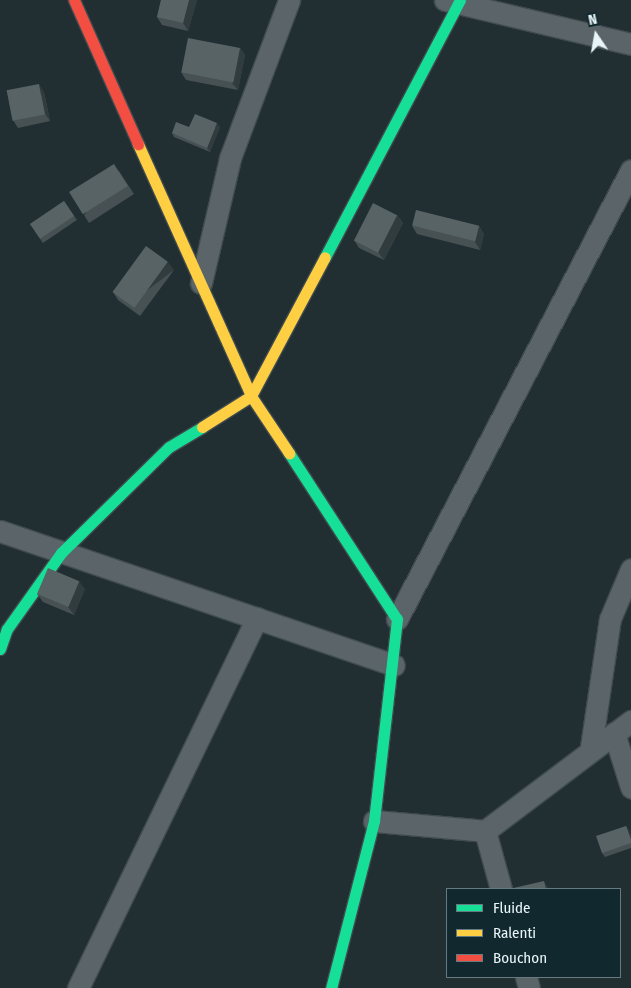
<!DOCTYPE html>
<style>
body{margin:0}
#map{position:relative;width:631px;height:988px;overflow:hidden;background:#212e32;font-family:"Fira Sans Condensed",sans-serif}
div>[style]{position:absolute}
.roads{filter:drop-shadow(1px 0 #3f4b4e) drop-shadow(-1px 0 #3f4b4e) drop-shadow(0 1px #3f4b4e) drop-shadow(0 -1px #3f4b4e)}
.street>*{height:21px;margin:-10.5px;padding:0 10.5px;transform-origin:10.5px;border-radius:10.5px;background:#5b6468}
.fast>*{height:11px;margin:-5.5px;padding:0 5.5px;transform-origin:5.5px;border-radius:5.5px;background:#16e098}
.slow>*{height:11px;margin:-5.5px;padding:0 5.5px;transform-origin:5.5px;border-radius:5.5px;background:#ffcf43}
.jam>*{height:11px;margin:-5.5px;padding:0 5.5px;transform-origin:5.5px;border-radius:5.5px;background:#f24e42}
.wall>*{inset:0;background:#475154;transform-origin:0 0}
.shaded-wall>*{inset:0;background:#313c3f;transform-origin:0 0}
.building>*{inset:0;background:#586366;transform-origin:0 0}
span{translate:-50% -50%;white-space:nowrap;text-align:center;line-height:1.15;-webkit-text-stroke:5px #11282e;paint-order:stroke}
.legend{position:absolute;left:446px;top:888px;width:175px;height:90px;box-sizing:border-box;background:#11282e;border:1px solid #677a80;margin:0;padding:6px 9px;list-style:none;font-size:15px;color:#e8f6fa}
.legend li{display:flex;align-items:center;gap:10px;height:25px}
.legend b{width:25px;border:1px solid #677a80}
.north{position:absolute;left:571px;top:10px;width:50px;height:50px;-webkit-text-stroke:4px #11282e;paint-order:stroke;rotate:348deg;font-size:14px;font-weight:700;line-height:20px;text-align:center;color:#e8f6fa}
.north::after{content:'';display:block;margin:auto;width:18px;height:22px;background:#e8f6fa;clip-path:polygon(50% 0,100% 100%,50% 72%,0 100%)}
</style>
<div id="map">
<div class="roads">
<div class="street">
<div style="left:445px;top:0;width:191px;rotate:13.3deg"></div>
<div style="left:201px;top:283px;width:128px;rotate:-76.9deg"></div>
<div style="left:230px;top:158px;width:169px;rotate:-69.5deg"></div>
<div style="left:0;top:531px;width:416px;rotate:18.8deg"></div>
<div style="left:397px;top:619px;width:506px;rotate:-62.47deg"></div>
<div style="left:614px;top:733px;width:57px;rotate:72.5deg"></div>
<div style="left:591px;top:747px;width:129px;rotate:-81.6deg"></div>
<div style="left:610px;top:619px;width:54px;rotate:-67.2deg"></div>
<div style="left:374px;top:821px;width:111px;rotate:5.1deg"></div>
<div style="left:485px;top:831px;width:183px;rotate:-37deg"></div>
<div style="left:485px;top:831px;width:60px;rotate:74.6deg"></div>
<div style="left:526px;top:977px;width:11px;rotate:75deg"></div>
<div style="left:78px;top:988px;width:411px;rotate:-64.2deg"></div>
</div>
<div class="fast">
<div style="left:325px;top:257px;width:290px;rotate:-62.3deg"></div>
<div style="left:289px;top:453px;width:198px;rotate:57deg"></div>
<div style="left:397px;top:619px;width:203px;rotate:96.5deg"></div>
<div style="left:374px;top:821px;width:172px;rotate:104.4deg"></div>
<div style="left:0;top:649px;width:21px;rotate:-71deg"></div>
<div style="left:7px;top:629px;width:93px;rotate:-54.6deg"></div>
<div style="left:61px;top:553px;width:151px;rotate:-44.5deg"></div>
<div style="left:169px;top:447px;width:39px;rotate:-31deg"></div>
</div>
<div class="slow">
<div style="left:138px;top:144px;width:276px;rotate:65.8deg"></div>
<div style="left:251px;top:396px;width:69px;rotate:56.3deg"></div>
<div style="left:202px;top:427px;width:58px;rotate:-32.3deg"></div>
<div style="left:251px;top:396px;width:157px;rotate:-62deg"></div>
</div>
<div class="jam">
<div style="left:74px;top:0;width:158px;rotate:66deg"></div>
</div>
</div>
<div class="wall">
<div style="clip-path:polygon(161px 0,197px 0,188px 31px,162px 25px,157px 17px)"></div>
<div style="clip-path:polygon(240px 48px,245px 55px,238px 90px,186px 80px,181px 72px)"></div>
<div style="clip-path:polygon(44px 92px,50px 121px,18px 128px,13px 120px)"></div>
<div style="clip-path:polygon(220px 127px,210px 152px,174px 137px,172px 133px)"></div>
<div style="clip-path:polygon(119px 171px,134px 194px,89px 223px,84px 215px)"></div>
<div style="left:64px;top:201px;width:23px;height:41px;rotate:56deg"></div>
<div style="clip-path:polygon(397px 215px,403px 223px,384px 260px,359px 248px,354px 240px)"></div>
<div style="clip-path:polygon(412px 226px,479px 226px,484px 234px,480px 250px,417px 234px)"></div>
<div style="clip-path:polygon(174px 270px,140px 316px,118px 300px,113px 292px)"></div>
<div style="clip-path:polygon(85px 589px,74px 615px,43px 602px,37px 594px)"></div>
<div style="clip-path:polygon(626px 826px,629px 830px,631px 836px,631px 848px,605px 857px,602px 853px)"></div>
</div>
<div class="shaded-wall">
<div style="clip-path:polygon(189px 0,197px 0,188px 31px,183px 23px)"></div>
<div style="clip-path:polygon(240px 48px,245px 55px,238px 90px,232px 83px)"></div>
<div style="clip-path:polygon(39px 84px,44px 92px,50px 121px,45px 114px)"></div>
<div style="clip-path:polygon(217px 123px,220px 127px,210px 152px,207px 148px)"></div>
<div style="clip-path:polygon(397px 215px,403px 223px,384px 260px,378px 252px)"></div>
<div style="clip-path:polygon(479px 226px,484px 234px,480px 250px,475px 242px)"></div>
<div style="left:168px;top:262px;width:10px;height:57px;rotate:53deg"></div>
<div style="clip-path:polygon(79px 581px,85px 589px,74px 615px,68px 607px)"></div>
<div style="clip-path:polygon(626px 826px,629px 830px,631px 836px,631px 840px)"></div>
<div style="clip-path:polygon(544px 881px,549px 889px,546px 889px)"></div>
</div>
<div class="building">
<div style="clip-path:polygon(161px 0,189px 0,183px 23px,157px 17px)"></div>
<div style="left:188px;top:38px;width:53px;height:35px;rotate:11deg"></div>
<div style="left:39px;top:84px;width:31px;height:33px;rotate:79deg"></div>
<div style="clip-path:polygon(195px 114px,217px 123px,207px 148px,172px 133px,176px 122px,189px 127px)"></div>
<div style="left:114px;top:164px;width:26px;height:53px;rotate:58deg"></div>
<div style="left:64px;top:201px;width:18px;height:41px;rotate:56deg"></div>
<div style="left:373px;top:203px;width:27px;height:42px;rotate:27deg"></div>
<div style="left:416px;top:210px;width:65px;height:16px;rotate:14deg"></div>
<div style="left:146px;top:246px;width:27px;height:57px;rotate:36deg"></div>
<div style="left:48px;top:568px;width:34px;height:28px;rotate:23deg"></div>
<div style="clip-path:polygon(626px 826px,631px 840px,631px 843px,602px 853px,596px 836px)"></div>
<div style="clip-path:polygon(544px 881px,546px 889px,509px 889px)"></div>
</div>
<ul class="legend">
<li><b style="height:6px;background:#16e098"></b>Fluide</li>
<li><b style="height:6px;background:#ffcf43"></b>Ralenti</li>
<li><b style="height:6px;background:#f24e42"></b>Bouchon</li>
</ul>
<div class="north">N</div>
</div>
